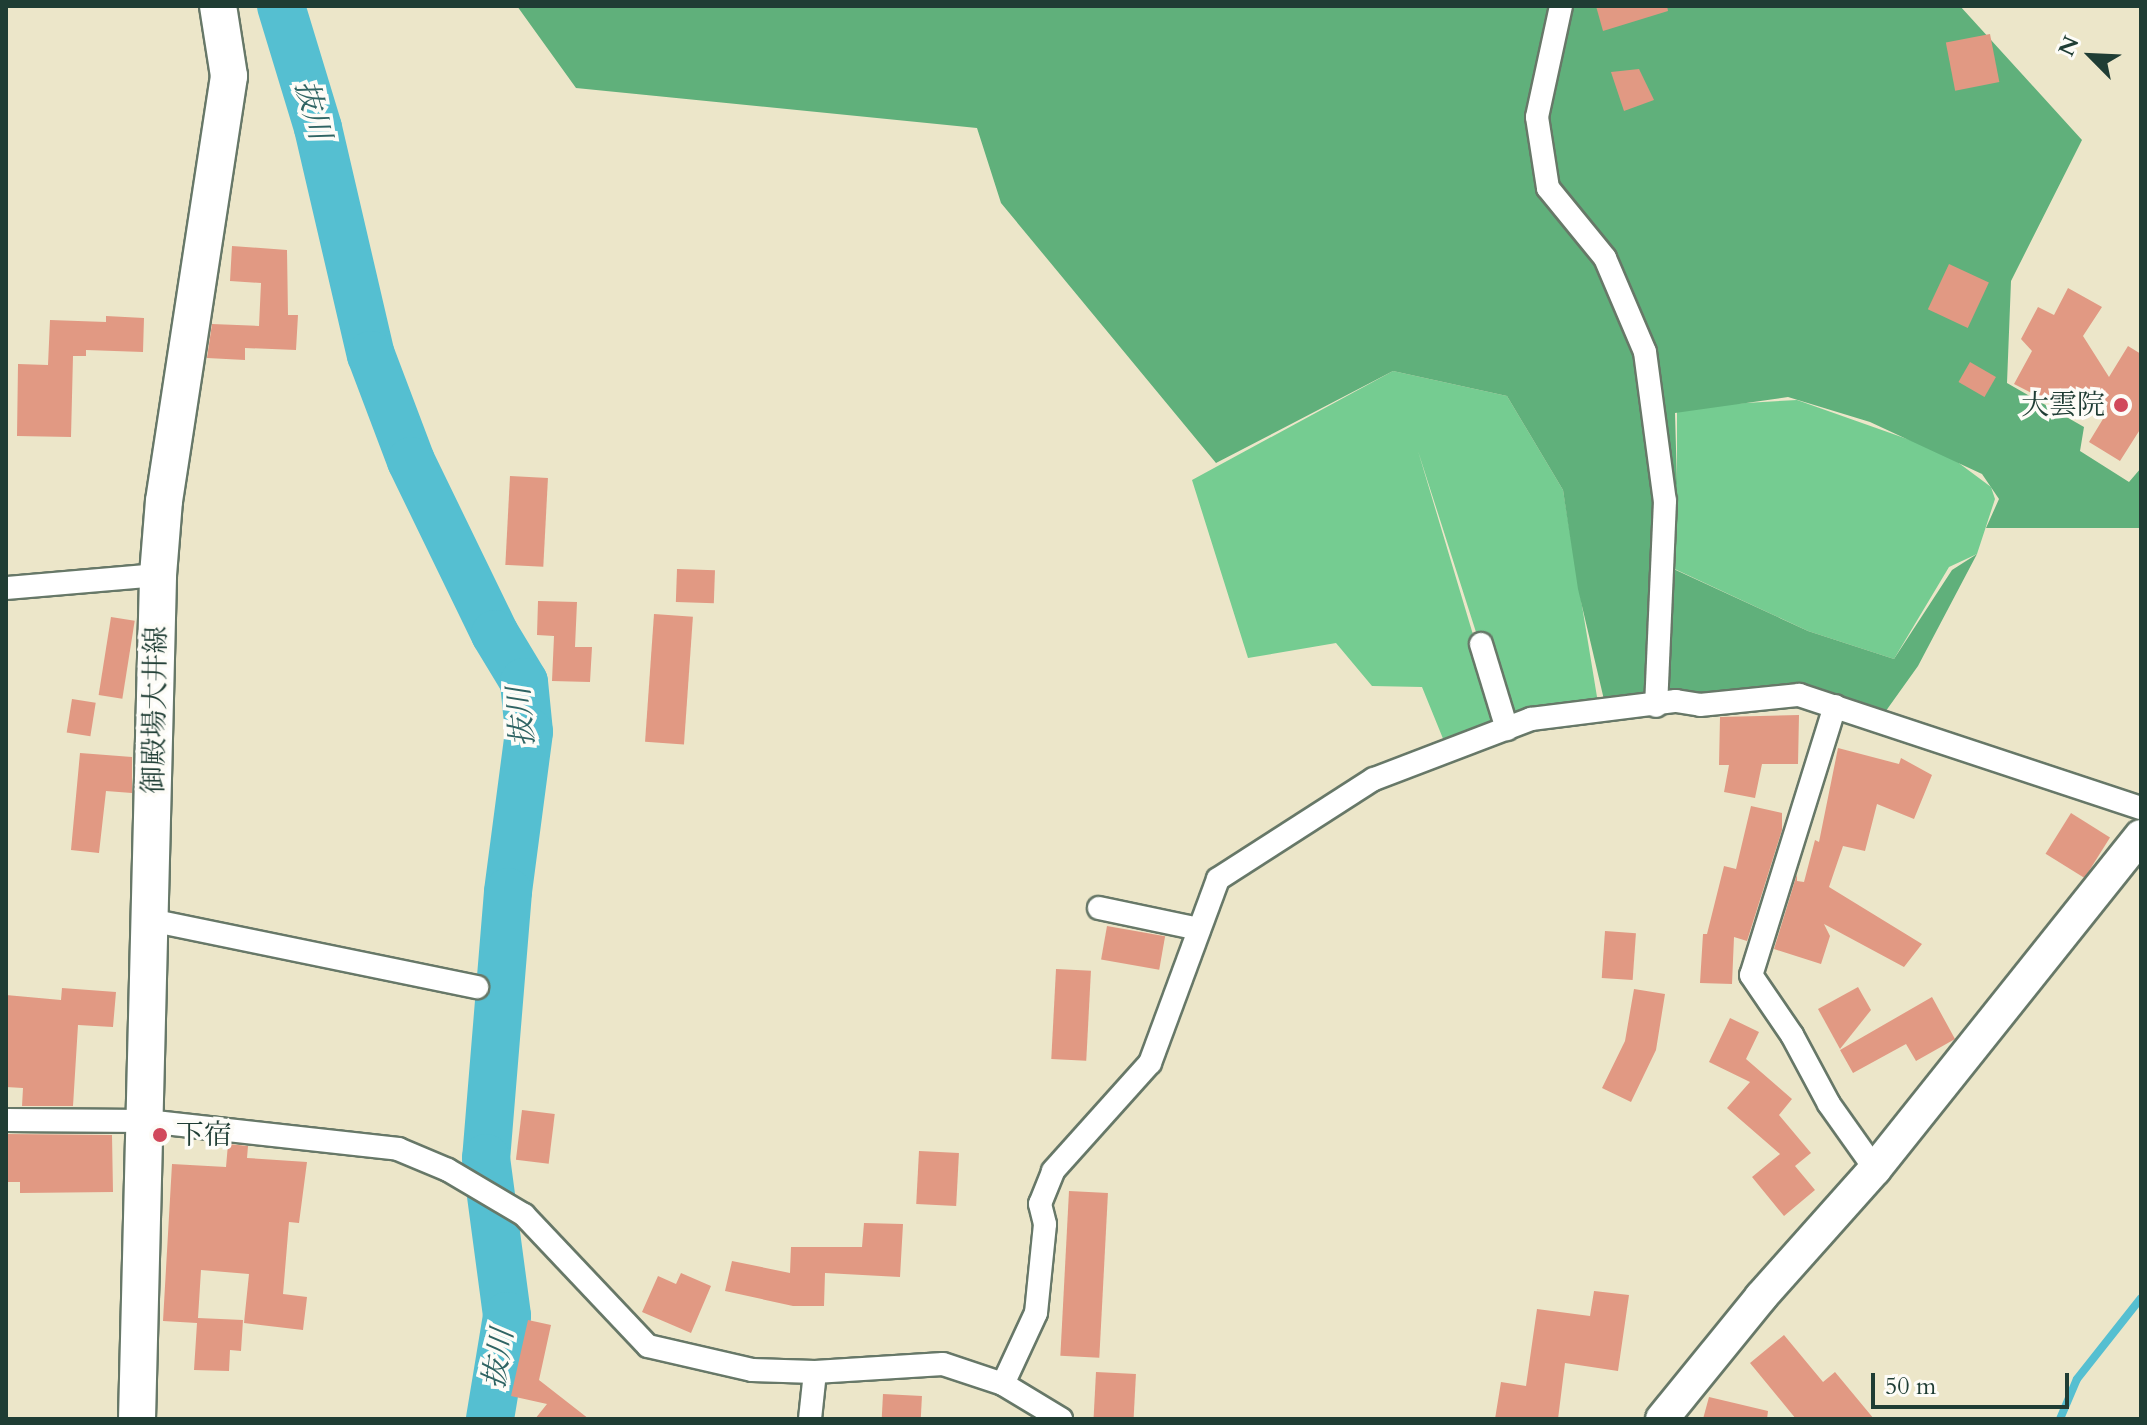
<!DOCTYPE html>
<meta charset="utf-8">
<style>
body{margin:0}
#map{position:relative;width:2147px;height:1425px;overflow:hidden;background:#ece6c9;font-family:Cardo,"Noto Serif JP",serif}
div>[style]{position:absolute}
.green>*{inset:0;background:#75cc91}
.forest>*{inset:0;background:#60b07b}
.stream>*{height:8px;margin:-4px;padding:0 4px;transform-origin:4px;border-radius:4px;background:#55bfd1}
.river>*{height:48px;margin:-24px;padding:0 24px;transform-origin:24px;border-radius:24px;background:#55bfd1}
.building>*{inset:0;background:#e19983;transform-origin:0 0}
.roads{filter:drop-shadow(2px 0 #677868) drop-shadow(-2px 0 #677868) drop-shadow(0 2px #677868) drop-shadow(0 -2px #677868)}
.street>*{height:22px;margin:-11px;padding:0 11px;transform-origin:11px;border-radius:11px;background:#fff}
.secondary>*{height:32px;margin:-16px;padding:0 16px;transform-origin:16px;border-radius:16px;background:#fff}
.primary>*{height:36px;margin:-18px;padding:0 18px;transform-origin:18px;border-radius:18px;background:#fff}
.dots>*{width:22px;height:22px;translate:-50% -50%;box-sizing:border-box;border:4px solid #fdfcf7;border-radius:50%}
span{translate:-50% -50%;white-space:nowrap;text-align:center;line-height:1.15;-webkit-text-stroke:7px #fdfcf7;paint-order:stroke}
.poi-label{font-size:28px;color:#1f3d34}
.right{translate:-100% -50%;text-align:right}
.left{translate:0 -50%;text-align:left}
.street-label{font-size:28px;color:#1f3d34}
.water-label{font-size:30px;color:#2f6463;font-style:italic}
.frame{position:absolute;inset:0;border:8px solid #1f3d34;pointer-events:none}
.north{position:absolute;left:2051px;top:16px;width:80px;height:80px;-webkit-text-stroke:6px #fdfcf7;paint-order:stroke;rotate:294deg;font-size:22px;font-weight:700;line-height:32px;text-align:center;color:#1f3d34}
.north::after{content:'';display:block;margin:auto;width:28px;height:36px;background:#1f3d34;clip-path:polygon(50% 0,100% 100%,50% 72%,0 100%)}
.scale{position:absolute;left:1871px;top:1373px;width:198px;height:36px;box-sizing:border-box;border:4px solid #1f3d34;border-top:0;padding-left:10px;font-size:24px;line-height:28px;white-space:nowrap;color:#1f3d34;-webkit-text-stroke:6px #fdfcf7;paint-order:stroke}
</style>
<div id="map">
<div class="green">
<div style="clip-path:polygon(1393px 371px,1507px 396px,1563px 490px,1599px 709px,1507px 729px,1418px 451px,1501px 728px,1446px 746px,1422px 687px,1372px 686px,1336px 643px,1248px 658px,1192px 480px)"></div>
<div style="clip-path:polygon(1797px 400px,1944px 452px,1991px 487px,1995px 499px,1977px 554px,1949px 567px,1894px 659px,1808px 631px,1666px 565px,1677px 480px,1677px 407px)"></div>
</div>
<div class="forest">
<div style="clip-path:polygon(517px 6px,1960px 6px,2082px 140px,2011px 281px,2007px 383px,2084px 427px,2080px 451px,2129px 482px,2141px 468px,2141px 528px,1986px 528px,1999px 499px,1982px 474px,1870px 422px,1788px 397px,1675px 413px,1677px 484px,1667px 566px,1808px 631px,1894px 659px,1952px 570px,1977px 554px,1918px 666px,1883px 715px,1788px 691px,1605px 704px,1578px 589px,1563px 490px,1507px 396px,1393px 371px,1216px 463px,1001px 203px,977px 128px,576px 88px)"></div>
</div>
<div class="stream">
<div style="left:2060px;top:1419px;width:43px;rotate:-67deg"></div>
<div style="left:2077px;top:1379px;width:103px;rotate:-51.7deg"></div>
</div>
<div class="river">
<div style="left:281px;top:6px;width:127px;rotate:73.1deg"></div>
<div style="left:318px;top:128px;width:233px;rotate:76.9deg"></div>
<div style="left:371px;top:355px;width:113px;rotate:69.3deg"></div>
<div style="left:411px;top:461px;width:192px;rotate:64.1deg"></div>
<div style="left:495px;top:634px;width:56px;rotate:58.9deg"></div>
<div style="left:524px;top:682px;width:50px;rotate:84.3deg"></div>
<div style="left:529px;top:732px;width:161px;rotate:97.5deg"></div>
<div style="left:508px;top:892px;width:267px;rotate:94.7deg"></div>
<div style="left:486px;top:1158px;width:159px;rotate:82.4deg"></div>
<div style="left:507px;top:1316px;width:104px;rotate:99.4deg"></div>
</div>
<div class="building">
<div style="clip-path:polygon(1596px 6px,1667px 6px,1668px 11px,1603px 31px)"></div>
<div style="left:1990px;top:34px;width:49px;height:45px;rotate:79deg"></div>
<div style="clip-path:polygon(1639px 69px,1654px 100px,1624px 111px,1611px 72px)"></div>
<div style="clip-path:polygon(232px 246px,287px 250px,288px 315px,298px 315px,296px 350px,245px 348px,245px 360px,207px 358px,212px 324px,259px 326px,261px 283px,230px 281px)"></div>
<div style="left:1949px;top:264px;width:44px;height:50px;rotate:25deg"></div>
<div style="clip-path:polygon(2068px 288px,2102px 307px,2083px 336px,2109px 377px,2128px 346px,2141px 354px,2141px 428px,2120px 461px,2089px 442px,2106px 414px,2060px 388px,2051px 403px,2014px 384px,2032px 351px,2021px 339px,2038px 307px,2054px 315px)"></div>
<div style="clip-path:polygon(106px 316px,144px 318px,143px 352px,86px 350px,86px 356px,73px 356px,71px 437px,17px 436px,18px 364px,48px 365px,50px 320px,106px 322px)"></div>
<div style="left:1970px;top:362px;width:30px;height:23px;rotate:30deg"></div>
<div style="left:510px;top:476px;width:38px;height:89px;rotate:3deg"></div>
<div style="left:677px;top:569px;width:38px;height:33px;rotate:2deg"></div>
<div style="clip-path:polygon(538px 601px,577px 602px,575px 647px,592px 647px,590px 682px,552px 681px,554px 636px,537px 635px)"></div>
<div style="left:654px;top:614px;width:39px;height:128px;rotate:4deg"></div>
<div style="left:111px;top:617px;width:24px;height:79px;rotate:9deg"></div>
<div style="left:72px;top:699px;width:24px;height:34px;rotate:9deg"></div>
<div style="clip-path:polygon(1799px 715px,1798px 764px,1762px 764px,1755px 798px,1724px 792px,1729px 765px,1719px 765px,1720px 717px)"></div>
<div style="clip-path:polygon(1838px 748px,1899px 764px,1901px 758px,1932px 775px,1914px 819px,1877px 804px,1865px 851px,1843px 846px,1829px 887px,1922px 944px,1904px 967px,1824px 924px,1830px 936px,1821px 964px,1774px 949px,1797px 874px,1797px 881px,1804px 882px,1815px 840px,1819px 842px)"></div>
<div style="clip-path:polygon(80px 753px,132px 757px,132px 793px,106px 791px,99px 853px,71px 850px)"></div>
<div style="clip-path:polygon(1751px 806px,1782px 813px,1782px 830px,1747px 941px,1734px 937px,1732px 984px,1700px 983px,1703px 934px,1707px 934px,1724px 866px,1736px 869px)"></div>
<div style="left:2071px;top:813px;width:46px;height:48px;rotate:32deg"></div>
<div style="left:1107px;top:926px;width:59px;height:34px;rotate:10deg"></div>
<div style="left:1605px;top:931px;width:31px;height:47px;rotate:4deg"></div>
<div style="left:1056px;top:969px;width:35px;height:90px;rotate:3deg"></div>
<div style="clip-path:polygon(1858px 987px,1871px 1010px,1840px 1049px,1818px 1009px)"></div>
<div style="clip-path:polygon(62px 988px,116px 992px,113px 1027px,78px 1025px,73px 1106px,22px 1106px,23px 1088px,6px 1087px,6px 995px,61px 1000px)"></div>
<div style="clip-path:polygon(1634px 989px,1665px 994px,1656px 1050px,1631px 1102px,1602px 1088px,1625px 1041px)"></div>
<div style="clip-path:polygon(1932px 997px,1955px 1039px,1916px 1061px,1906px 1044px,1853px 1073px,1840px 1050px)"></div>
<div style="clip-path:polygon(1730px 1018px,1759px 1032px,1746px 1059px,1792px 1099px,1779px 1115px,1811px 1153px,1795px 1166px,1815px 1190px,1784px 1216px,1752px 1177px,1780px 1154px,1727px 1108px,1750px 1082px,1709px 1062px)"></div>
<div style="left:522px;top:1110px;width:33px;height:50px;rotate:7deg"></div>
<div style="clip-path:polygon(6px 1134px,112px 1135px,113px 1192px,20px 1193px,20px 1182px,6px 1182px)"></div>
<div style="clip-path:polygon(228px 1144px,248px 1146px,247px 1158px,307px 1162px,299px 1223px,289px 1222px,283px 1294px,307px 1297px,303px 1330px,244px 1323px,249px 1274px,201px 1270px,198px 1318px,243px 1320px,241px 1351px,230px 1350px,229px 1371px,194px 1370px,197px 1323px,163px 1321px,172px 1164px,226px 1167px)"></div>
<div style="left:919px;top:1151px;width:40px;height:53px;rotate:3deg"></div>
<div style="left:1069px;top:1191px;width:39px;height:165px;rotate:3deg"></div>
<div style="clip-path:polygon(864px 1223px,903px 1224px,900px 1277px,825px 1273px,824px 1306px,793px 1306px,725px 1291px,732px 1261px,790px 1273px,791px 1247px,862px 1247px)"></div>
<div style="clip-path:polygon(681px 1273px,711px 1286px,691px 1333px,642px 1312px,658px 1276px,676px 1284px)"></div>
<div style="clip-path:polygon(1594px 1291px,1629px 1295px,1618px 1371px,1565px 1363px,1558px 1419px,1495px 1419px,1501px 1382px,1526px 1386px,1537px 1309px,1590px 1316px)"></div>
<div style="clip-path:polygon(528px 1320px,551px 1325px,539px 1380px,589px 1419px,535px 1419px,547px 1404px,511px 1396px)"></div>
<div style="clip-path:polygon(1784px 1335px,1823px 1382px,1835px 1372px,1874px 1419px,1796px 1419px,1750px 1363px)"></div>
<div style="left:1096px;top:1372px;width:40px;height:47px;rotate:3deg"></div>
<div style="left:883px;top:1394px;width:39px;height:25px;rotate:3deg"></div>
<div style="clip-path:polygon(1709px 1397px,1768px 1411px,1767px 1419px,1703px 1419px)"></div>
</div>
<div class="roads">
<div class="street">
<div style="left:1561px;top:6px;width:114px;rotate:102.2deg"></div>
<div style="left:1537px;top:117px;width:72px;rotate:81.2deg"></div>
<div style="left:1548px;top:188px;width:90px;rotate:50.8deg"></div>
<div style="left:1605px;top:258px;width:102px;rotate:66.9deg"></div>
<div style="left:1645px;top:352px;width:150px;rotate:82.4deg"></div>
<div style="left:1665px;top:501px;width:205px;rotate:92.5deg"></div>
<div style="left:6px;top:588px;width:153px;rotate:-4.9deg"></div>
<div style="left:1481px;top:644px;width:89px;rotate:73deg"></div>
<div style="left:1835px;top:706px;width:282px;rotate:107.3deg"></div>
<div style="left:1751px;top:975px;width:73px;rotate:55.7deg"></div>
<div style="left:1792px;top:1035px;width:78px;rotate:61.8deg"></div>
<div style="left:1829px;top:1104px;width:80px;rotate:54.7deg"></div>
<div style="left:1099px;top:908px;width:102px;rotate:11.9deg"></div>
<div style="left:150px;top:920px;width:334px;rotate:11.6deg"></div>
<div style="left:6px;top:1120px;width:140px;rotate:0.4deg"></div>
<div style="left:146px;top:1121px;width:254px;rotate:6.3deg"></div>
<div style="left:398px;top:1149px;width:54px;rotate:22.8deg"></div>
<div style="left:448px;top:1170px;width:88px;rotate:30.6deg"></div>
<div style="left:524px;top:1215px;width:180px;rotate:46.6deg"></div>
<div style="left:648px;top:1346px;width:107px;rotate:13deg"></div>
<div style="left:752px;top:1370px;width:63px;rotate:1.8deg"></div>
<div style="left:815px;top:1372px;width:128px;rotate:-3.6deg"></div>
<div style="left:943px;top:1364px;width:63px;rotate:18.4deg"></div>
<div style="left:1003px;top:1384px;width:68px;rotate:31.1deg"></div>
<div style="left:1003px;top:1384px;width:78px;rotate:-65.1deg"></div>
<div style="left:1036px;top:1313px;width:89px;rotate:-84.2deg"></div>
<div style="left:1045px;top:1224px;width:21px;rotate:-104deg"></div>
<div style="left:1040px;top:1204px;width:35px;rotate:-68deg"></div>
<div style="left:1053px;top:1171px;width:145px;rotate:-48.1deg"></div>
<div style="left:1150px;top:1063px;width:196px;rotate:-69.7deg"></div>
<div style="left:1218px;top:879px;width:185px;rotate:-32.7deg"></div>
<div style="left:1374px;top:779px;width:168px;rotate:-20.9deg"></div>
<div style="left:1531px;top:719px;width:146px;rotate:-7.1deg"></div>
<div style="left:1676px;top:701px;width:24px;rotate:9deg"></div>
<div style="left:1700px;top:705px;width:100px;rotate:-5.8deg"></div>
<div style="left:1799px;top:695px;width:360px;rotate:18.3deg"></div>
<div style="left:810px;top:1419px;width:47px;rotate:-83.9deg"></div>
</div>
<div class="secondary">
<div style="left:1662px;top:1419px;width:157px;rotate:-50.9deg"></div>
<div style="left:1761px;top:1297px;width:171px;rotate:-48.3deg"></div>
<div style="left:1875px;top:1169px;width:426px;rotate:-51.4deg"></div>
</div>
<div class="primary">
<div style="left:137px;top:1419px;width:844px;rotate:-88.57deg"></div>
<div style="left:158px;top:575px;width:74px;rotate:-85.4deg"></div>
<div style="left:164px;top:501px;width:430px;rotate:-81.3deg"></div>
<div style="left:229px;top:76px;width:71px;rotate:-98.9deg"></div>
</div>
</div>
<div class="dots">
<div style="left:2121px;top:405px;background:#d1495b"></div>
<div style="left:160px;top:1135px;background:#d1495b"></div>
</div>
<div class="poi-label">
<span class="right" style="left:2105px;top:405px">大雲院</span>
<span class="left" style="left:176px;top:1135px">下宿</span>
</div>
<div class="street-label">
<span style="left:155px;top:710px;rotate:-89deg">御殿場大井線</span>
</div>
<div class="water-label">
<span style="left:312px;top:110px;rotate:74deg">抜川</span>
<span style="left:522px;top:717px;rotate:-95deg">抜川</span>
<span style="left:499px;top:1359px;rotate:-81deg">抜川</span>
</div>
<div class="frame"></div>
<div class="north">N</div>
<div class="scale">50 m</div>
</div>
